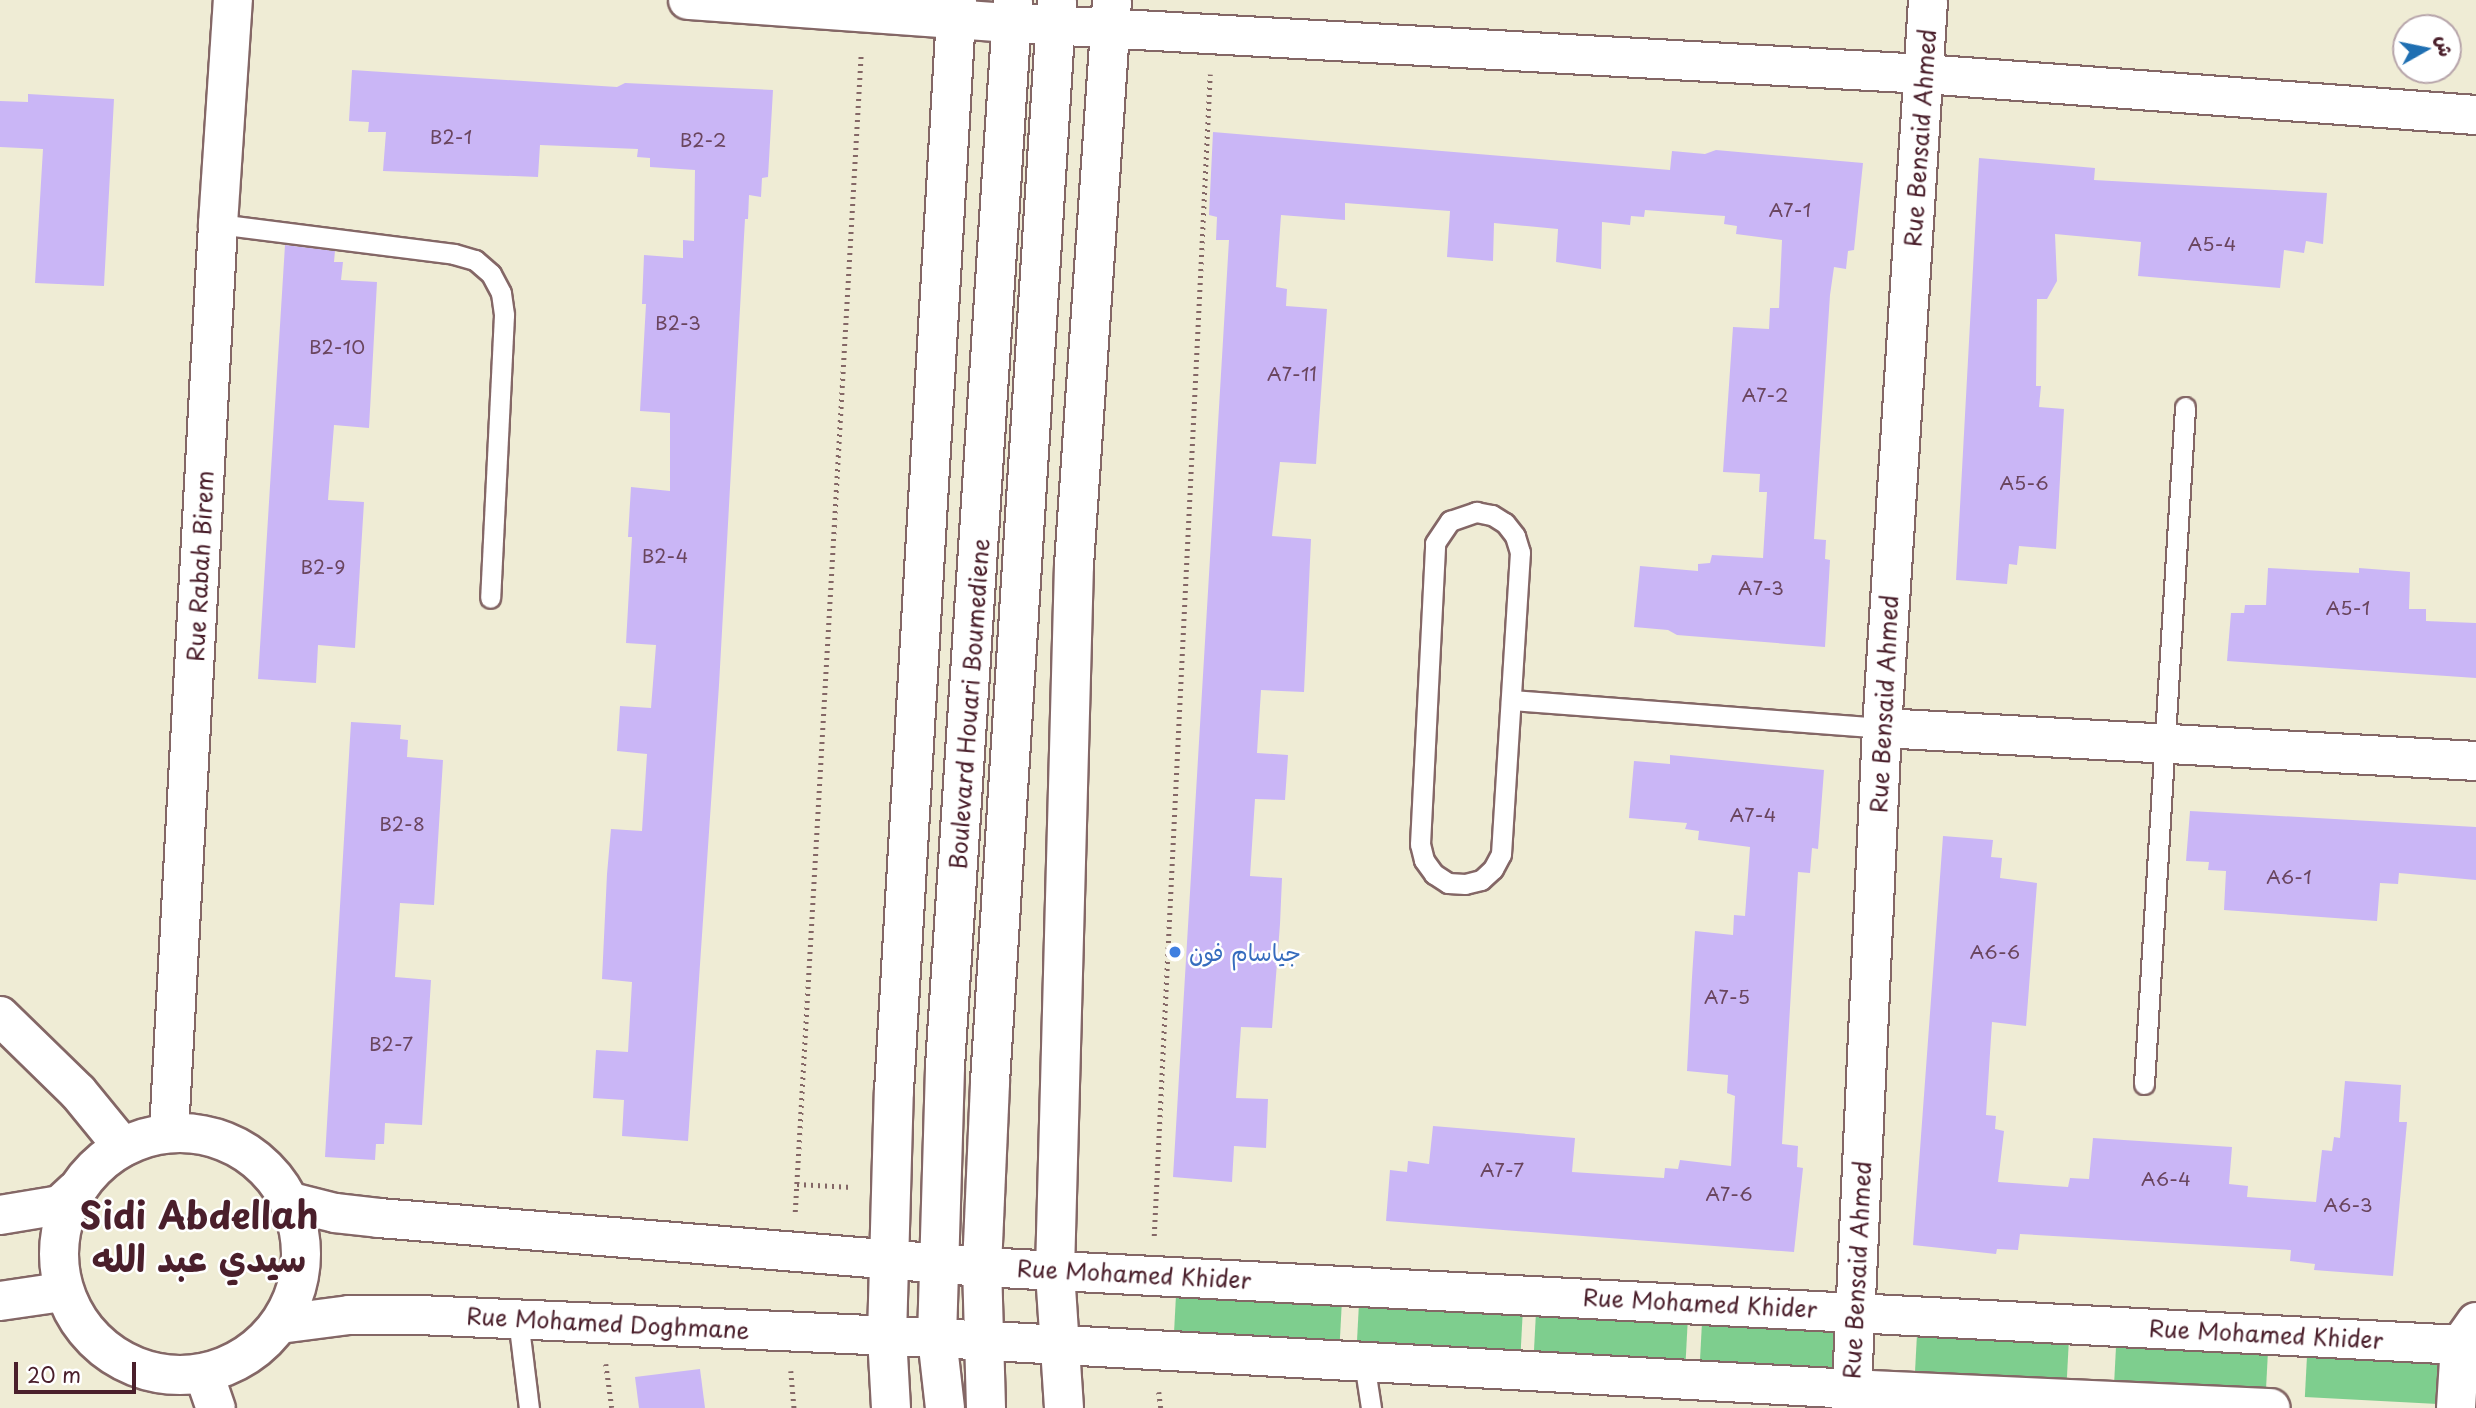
<!DOCTYPE html>
<meta charset="utf-8">
<style>
body{margin:0}
#map{position:relative;width:2476px;height:1408px;overflow:hidden;background:#efecd5;font-family:"Playpen Sans","Playpen Sans Arabic",sans-serif}
div>[style]{position:absolute}
.green>*{inset:0;background:#7ece8e;transform-origin:0 0}
.building>*{inset:0;background:#cab6f6}
.path>*{height:4.5px;margin-top:-2.25px;transform-origin:0;background:repeating-linear-gradient(90deg,#846766 0 2px,transparent 0 7px)}
.roads{filter:drop-shadow(2px 0 #846766) drop-shadow(-2px 0 #846766) drop-shadow(0 2px #846766) drop-shadow(0 -2px #846766)}
.lane>*{height:19px;margin:-9.5px;padding:0 9.5px;transform-origin:9.5px;border-radius:9.5px;background:#fff}
.street>*{height:38px;margin:-19px;padding:0 19px;transform-origin:19px;border-radius:19px;background:#fff}
.street>.ring{margin:-19px;padding:0;box-sizing:content-box;background:none;border:38px solid #fff;border-radius:50%}
.primary>*{height:38px;margin:-19px;padding:0 19px;transform-origin:19px;border-radius:19px;background:#fff}
.dots>*{width:19px;height:19px;translate:-50% -50%;box-sizing:border-box;border:4px solid #fff;border-radius:50%}
span{translate:-50% -50%;white-space:nowrap;text-align:center;line-height:1.15;-webkit-text-stroke:5px #fff;paint-order:stroke}
.number-label{font-size:19px;color:#6a455e}
.number-label span{-webkit-text-stroke-width:0}
.street-label{font-size:23px;color:#4a1f2b}
.shop-label{font-size:23px;color:#366cbe}
.left{translate:0 -50%;text-align:left}
.town-label{font-size:37px;color:#4a1f2b;font-weight:700}
.north{position:absolute;left:2392px;top:14px;width:70px;height:70px;box-sizing:border-box;background:#fff;border:2px solid #b7a5aa;border-radius:50%;rotate:81deg;font-size:19px;font-weight:700;line-height:28px;text-align:center;color:#4a1f2b}
.north::after{content:'';display:block;margin:auto;width:24px;height:32px;background:#1f6fb2;clip-path:polygon(50% 0,100% 100%,50% 72%,0 100%)}
.scale{position:absolute;left:14px;top:1362px;width:122px;height:32px;box-sizing:border-box;border:4px solid #4a1f2b;border-top:0;padding-left:9px;font-size:21px;line-height:24px;white-space:nowrap;color:#4a1f2b;-webkit-text-stroke:5px #fff;paint-order:stroke}
</style>
<div id="map">
<div class="green">
<div style="left:1176px;top:1295px;width:166px;height:41px;rotate:3deg"></div>
<div style="left:1359px;top:1303px;width:164px;height:41px;rotate:3deg"></div>
<div style="left:1536px;top:1312px;width:152px;height:41px;rotate:3deg"></div>
<div style="left:1702px;top:1322px;width:153px;height:41px;rotate:3deg"></div>
<div style="left:1917px;top:1334px;width:152px;height:41px;rotate:3deg"></div>
<div style="left:2116px;top:1347px;width:152px;height:40px;rotate:3deg"></div>
<div style="left:2307px;top:1356px;width:152px;height:41px;rotate:3deg"></div>
</div>
<div class="building">
<div style="clip-path:polygon(352px 70px,617px 87px,625px 83px,773px 90px,768px 177px,762px 178px,761px 197px,749px 195px,748px 219px,745px 219px,719px 685px,688px 1141px,622px 1136px,624px 1100px,593px 1098px,596px 1050px,628px 1052px,632px 982px,602px 979px,607px 874px,611px 829px,642px 831px,647px 754px,617px 751px,620px 706px,651px 708px,656px 645px,626px 643px,632px 537px,628px 537px,631px 487px,670px 491px,670px 413px,640px 411px,646px 304px,642px 304px,644px 255px,683px 258px,683px 240px,694px 241px,695px 170px,650px 167px,650px 158px,637px 157px,638px 149px,540px 145px,538px 177px,383px 171px,386px 132px,368px 132px,369px 122px,349px 121px)"></div>
<div style="clip-path:polygon(28px 94px,114px 99px,104px 286px,35px 283px,43px 149px,0 147px,0 101px,28px 102px)"></div>
<div style="clip-path:polygon(1213px 132px,1670px 170px,1672px 151px,1705px 154px,1716px 150px,1863px 163px,1854px 250px,1848px 251px,1846px 269px,1834px 267px,1830px 295px,1814px 539px,1826px 540px,1825px 559px,1830px 560px,1825px 647px,1677px 635px,1668px 630px,1634px 627px,1640px 566px,1698px 571px,1698px 564px,1710px 563px,1712px 555px,1763px 558px,1767px 492px,1759px 492px,1760px 474px,1723px 472px,1733px 327px,1769px 329px,1770px 308px,1779px 308px,1782px 240px,1736px 234px,1737px 226px,1724px 224px,1725px 216px,1645px 210px,1644px 217px,1631px 216px,1630px 225px,1602px 222px,1601px 269px,1556px 262px,1558px 229px,1494px 223px,1493px 261px,1447px 257px,1450px 211px,1345px 203px,1345px 220px,1281px 215px,1276px 287px,1287px 289px,1286px 306px,1327px 309px,1316px 464px,1280px 462px,1272px 536px,1311px 539px,1304px 692px,1261px 690px,1257px 753px,1288px 755px,1285px 800px,1255px 799px,1250px 876px,1282px 878px,1280px 924px,1272px 1028px,1241px 1027px,1236px 1098px,1268px 1099px,1266px 1148px,1234px 1146px,1232px 1182px,1173px 1177px,1229px 240px,1216px 240px,1217px 217px,1209px 215px)"></div>
<div style="clip-path:polygon(1979px 158px,2095px 168px,2094px 180px,2327px 193px,2323px 244px,2306px 241px,2304px 253px,2284px 250px,2280px 288px,2138px 276px,2141px 242px,2055px 234px,2057px 281px,2047px 299px,2037px 299px,2036px 386px,2041px 386px,2039px 407px,2064px 409px,2056px 549px,2019px 546px,2017px 565px,2009px 564px,2007px 584px,1956px 580px)"></div>
<div style="clip-path:polygon(285px 245px,335px 251px,334px 262px,343px 262px,341px 280px,377px 282px,369px 428px,334px 425px,328px 500px,364px 502px,355px 648px,318px 645px,316px 683px,258px 679px)"></div>
<div style="clip-path:polygon(2268px 568px,2359px 573px,2359px 568px,2410px 572px,2409px 609px,2426px 609px,2426px 621px,2476px 623px,2476px 678px,2227px 661px,2231px 613px,2244px 613px,2245px 605px,2266px 605px)"></div>
<div style="clip-path:polygon(351px 722px,401px 725px,400px 739px,408px 740px,407px 757px,443px 760px,434px 905px,400px 903px,395px 977px,431px 980px,422px 1125px,385px 1123px,384px 1144px,376px 1144px,375px 1160px,325px 1157px)"></div>
<div style="clip-path:polygon(1670px 755px,1824px 770px,1818px 849px,1812px 848px,1810px 873px,1798px 872px,1782px 1144px,1798px 1146px,1797px 1167px,1803px 1168px,1794px 1252px,1386px 1221px,1390px 1170px,1407px 1172px,1408px 1161px,1429px 1164px,1433px 1126px,1575px 1138px,1572px 1172px,1664px 1178px,1665px 1168px,1678px 1169px,1680px 1160px,1731px 1166px,1735px 1096px,1727px 1093px,1728px 1075px,1687px 1071px,1692px 977px,1695px 931px,1733px 935px,1734px 915px,1745px 916px,1750px 847px,1698px 840px,1699px 831px,1685px 829px,1687px 823px,1629px 818px,1634px 761px,1670px 764px)"></div>
<div style="clip-path:polygon(2190px 811px,2476px 827px,2476px 880px,2399px 873px,2398px 884px,2380px 883px,2377px 921px,2224px 910px,2226px 871px,2208px 870px,2209px 862px,2186px 861px)"></div>
<div style="clip-path:polygon(1943px 836px,1993px 840px,1991px 857px,2002px 858px,2000px 878px,2037px 883px,2026px 1026px,1992px 1022px,1986px 1115px,1996px 1116px,1995px 1129px,2004px 1131px,1998px 1182px,2068px 1187px,2070px 1178px,2089px 1179px,2093px 1138px,2232px 1147px,2229px 1184px,2248px 1186px,2247px 1197px,2316px 1202px,2322px 1150px,2332px 1151px,2334px 1137px,2340px 1138px,2345px 1081px,2401px 1085px,2399px 1122px,2407px 1122px,2393px 1276px,2314px 1270px,2315px 1264px,2290px 1261px,2291px 1250px,2020px 1234px,2018px 1250px,1997px 1249px,1996px 1254px,1913px 1245px)"></div>
<div style="clip-path:polygon(700px 1369px,705px 1408px,639px 1408px,635px 1377px)"></div>
</div>
<div class="path">
<div style="left:797px;top:1184px;width:55px;rotate:3.1deg"></div>
<div style="left:795px;top:1212px;width:1161px;rotate:-86.74deg"></div>
<div style="left:1154px;top:1236px;width:1163px;rotate:-87.24deg"></div>
<div style="left:606px;top:1364px;width:44px;rotate:82.2deg"></div>
<div style="left:791px;top:1371px;width:37px;rotate:85deg"></div>
<div style="left:1159px;top:1392px;width:16px;rotate:83deg"></div>
</div>
<div class="roads">
<div class="lane">
<div style="left:218px;top:224px;width:238px;rotate:7.2deg"></div>
<div style="left:454px;top:254px;width:22px;rotate:16deg"></div>
<div style="left:475px;top:260px;width:21px;rotate:41deg"></div>
<div style="left:491px;top:274px;width:21px;rotate:62deg"></div>
<div style="left:501px;top:293px;width:22px;rotate:82deg"></div>
<div style="left:504px;top:315px;width:283px;rotate:92.8deg"></div>
<div style="left:1476px;top:512px;width:16px;rotate:11deg"></div>
<div style="left:1492px;top:515px;width:15px;rotate:32deg"></div>
<div style="left:1505px;top:523px;width:16px;rotate:52deg"></div>
<div style="left:1515px;top:536px;width:17px;rotate:73deg"></div>
<div style="left:1520px;top:552px;width:303px;rotate:93.6deg"></div>
<div style="left:1501px;top:854px;width:17px;rotate:118deg"></div>
<div style="left:1493px;top:869px;width:16px;rotate:137deg"></div>
<div style="left:1481px;top:880px;width:16px;rotate:166deg"></div>
<div style="left:1465px;top:884px;width:17px;rotate:-177deg"></div>
<div style="left:1448px;top:883px;width:17px;rotate:-147deg"></div>
<div style="left:1434px;top:874px;width:17px;rotate:-126deg"></div>
<div style="left:1424px;top:860px;width:16px;rotate:-104deg"></div>
<div style="left:1420px;top:844px;width:301px;rotate:-87.1deg"></div>
<div style="left:1435px;top:543px;width:27px;rotate:-56deg"></div>
<div style="left:1450px;top:521px;width:28px;rotate:-19deg"></div>
<div style="left:1511px;top:700px;width:372px;rotate:4.3deg"></div>
<div style="left:2144px;top:1084px;width:678px;rotate:-86.53deg"></div>
<div style="left:518px;top:1319px;width:90px;rotate:83deg"></div>
<div style="left:1364px;top:1362px;width:47px;rotate:81.3deg"></div>
</div>
<div class="street">
<div style="left:688px;top:0;width:325px;rotate:4.1deg"></div>
<div style="left:1012px;top:23px;width:913px;rotate:3.2deg"></div>
<div style="left:1924px;top:74px;width:554px;rotate:4.25deg"></div>
<div style="left:1882px;top:728px;width:595px;rotate:3.18deg"></div>
<div style="left:0;top:1016px;width:109px;rotate:44.3deg"></div>
<div style="left:78px;top:1092px;width:71px;rotate:50.7deg"></div>
<div style="left:169px;top:1132px;width:909px;rotate:-86.91deg"></div>
<div style="left:218px;top:224px;width:225px;rotate:-86.2deg"></div>
<div class="ring" style="left:59px;top:1133px;width:204px;height:204px"></div>
<div style="left:291px;top:1202px;width:45px;rotate:14deg"></div>
<div style="left:335px;top:1213px;width:44px;rotate:6.5deg"></div>
<div style="left:379px;top:1218px;width:605px;rotate:4.65deg"></div>
<div style="left:982px;top:1267px;width:1480px;rotate:3.02deg"></div>
<div style="left:0;top:1215px;width:61px;rotate:-9.5deg"></div>
<div style="left:60px;top:1205px;width:21px;rotate:-43deg"></div>
<div style="left:0;top:1301px;width:63px;rotate:-8.3deg"></div>
<div style="left:280px;top:1324px;width:70px;rotate:-7.4deg"></div>
<div style="left:349px;top:1315px;width:70px"></div>
<div style="left:419px;top:1315px;width:519px;rotate:2.54deg"></div>
<div style="left:937px;top:1338px;width:915px;rotate:3.19deg"></div>
<div style="left:1851px;top:1389px;width:420px;rotate:2.6deg"></div>
<div style="left:204px;top:1374px;width:36px;rotate:71deg"></div>
<div style="left:891px;top:1408px;width:72px;rotate:-93.2deg"></div>
<div style="left:887px;top:1336px;width:245px;rotate:-88.4deg"></div>
<div style="left:894px;top:1091px;width:1093px;rotate:-86.7deg"></div>
<div style="left:1064px;top:1408px;width:137px;rotate:-93.8deg"></div>
<div style="left:1055px;top:1271px;width:706px;rotate:-88.46deg"></div>
<div style="left:1074px;top:565px;width:566px;rotate:-86.15deg"></div>
<div style="left:1851px;top:1408px;width:681px;rotate:-87.39deg"></div>
<div style="left:1882px;top:728px;width:729px;rotate:-86.38deg"></div>
<div style="left:2456px;top:1408px;width:63px;rotate:-86.4deg"></div>
<div style="left:2460px;top:1345px;width:28px;rotate:-55deg"></div>
</div>
<div class="primary">
<div style="left:945px;top:1408px;width:70px;rotate:-96.5deg"></div>
<div style="left:937px;top:1338px;width:272px;rotate:-88.3deg"></div>
<div style="left:945px;top:1066px;width:1068px;rotate:-86.35deg"></div>
<div style="left:986px;top:1408px;width:141px;rotate:-91.6deg"></div>
<div style="left:982px;top:1267px;width:185px;rotate:-87.5deg"></div>
<div style="left:990px;top:1082px;width:1084px;rotate:-86.46deg"></div>
</div>
</div>
<div class="dots">
<div style="left:1175px;top:952px;background:#3f7fe0"></div>
</div>
<div class="number-label">
<span style="left:451px;top:137px">B2-1</span>
<span style="left:703px;top:140px">B2-2</span>
<span style="left:1790px;top:210px">A7-1</span>
<span style="left:2212px;top:244px">A5-4</span>
<span style="left:678px;top:323px">B2-3</span>
<span style="left:337px;top:347px">B2-10</span>
<span style="left:1292px;top:374px">A7-11</span>
<span style="left:1765px;top:395px">A7-2</span>
<span style="left:2024px;top:483px">A5-6</span>
<span style="left:665px;top:556px">B2-4</span>
<span style="left:323px;top:567px">B2-9</span>
<span style="left:1761px;top:588px">A7-3</span>
<span style="left:2348px;top:608px">A5-1</span>
<span style="left:1753px;top:815px">A7-4</span>
<span style="left:402px;top:824px">B2-8</span>
<span style="left:2289px;top:877px">A6-1</span>
<span style="left:1995px;top:952px">A6-6</span>
<span style="left:1727px;top:997px">A7-5</span>
<span style="left:391px;top:1044px">B2-7</span>
<span style="left:1502px;top:1170px">A7-7</span>
<span style="left:2166px;top:1179px">A6-4</span>
<span style="left:1729px;top:1194px">A7-6</span>
<span style="left:2348px;top:1205px">A6-3</span>
</div>
<div class="street-label">
<span style="left:1920px;top:138px;rotate:-86deg">Rue Bensaid Ahmed</span>
<span style="left:200px;top:566px;rotate:-87deg">Rue Rabah Birem</span>
<span style="left:969px;top:704px;rotate:-86deg">Boulevard Houari Boumediene</span>
<span style="left:1884px;top:704px;rotate:-87deg">Rue Bensaid Ahmed</span>
<span style="left:1857px;top:1270px;rotate:-87deg">Rue Bensaid Ahmed</span>
<span style="left:1134px;top:1274px;rotate:3deg">Rue Mohamed Khider</span>
<span style="left:1700px;top:1303px;rotate:3deg">Rue Mohamed Khider</span>
<span style="left:608px;top:1323px;rotate:3deg">Rue Mohamed Doghmane</span>
<span style="left:2266px;top:1334px;rotate:3deg">Rue Mohamed Khider</span>
</div>
<div class="shop-label">
<span class="left" style="left:1189px;top:952px">جياسام فون</span>
</div>
<div class="town-label">
<span style="left:199px;top:1236px">Sidi Abdellah<br>سيدي عبد الله</span>
</div>
<div class="north">ش</div>
<div class="scale">20 m</div>
</div>
